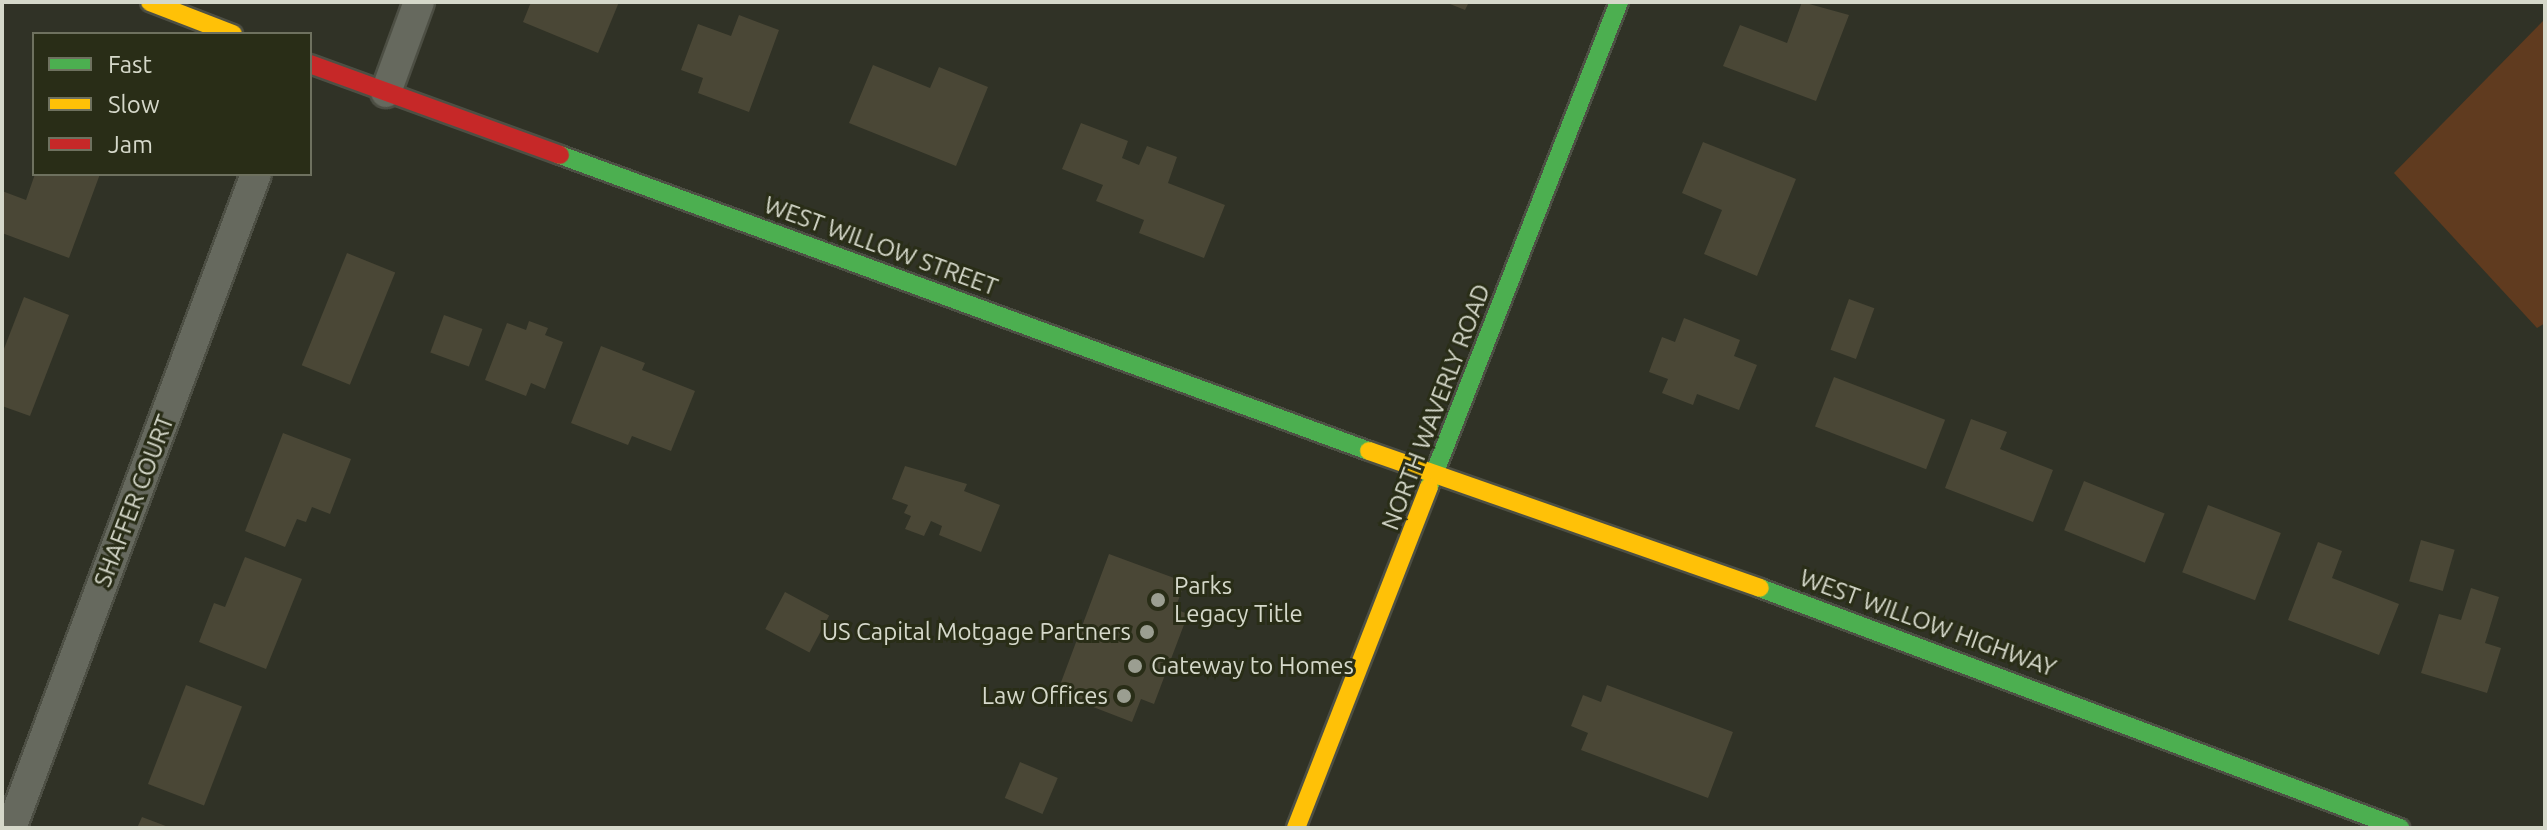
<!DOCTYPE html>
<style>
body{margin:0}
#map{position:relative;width:2547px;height:830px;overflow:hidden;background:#303226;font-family:Ubuntu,sans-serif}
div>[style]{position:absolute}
.green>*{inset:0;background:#603b1f}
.building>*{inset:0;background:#4a4736;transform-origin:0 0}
.roads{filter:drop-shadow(2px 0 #4d4f44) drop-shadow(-2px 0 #4d4f44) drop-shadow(0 2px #4d4f44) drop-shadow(0 -2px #4d4f44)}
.street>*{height:30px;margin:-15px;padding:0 15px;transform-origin:15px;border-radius:15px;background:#66695e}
.fast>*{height:18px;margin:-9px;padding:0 9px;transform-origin:9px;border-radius:9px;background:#4caf50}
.slow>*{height:18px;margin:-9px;padding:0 9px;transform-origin:9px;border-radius:9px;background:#ffc107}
.jam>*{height:18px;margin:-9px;padding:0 9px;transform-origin:9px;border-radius:9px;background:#c62828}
.dots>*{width:22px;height:22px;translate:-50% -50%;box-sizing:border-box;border:4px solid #292d17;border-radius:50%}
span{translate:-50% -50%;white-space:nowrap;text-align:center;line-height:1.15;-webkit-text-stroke:6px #292d17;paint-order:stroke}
.street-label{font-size:24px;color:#d5d8ca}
.poi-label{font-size:24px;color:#d5d8ca}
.left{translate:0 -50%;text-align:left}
.right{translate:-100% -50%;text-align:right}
.frame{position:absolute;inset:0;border:4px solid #d5d8ca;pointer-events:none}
.legend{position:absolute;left:32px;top:32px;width:280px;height:144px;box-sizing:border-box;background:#292d17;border:2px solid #6e715f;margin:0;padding:10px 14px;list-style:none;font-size:24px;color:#d5d8ca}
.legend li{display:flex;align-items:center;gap:16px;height:40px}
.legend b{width:40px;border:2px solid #6e715f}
</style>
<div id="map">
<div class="green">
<div style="clip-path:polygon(2545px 19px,2545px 323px,2537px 328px,2394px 173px)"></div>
</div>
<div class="building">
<div style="clip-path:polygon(531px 2px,619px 2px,598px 53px,523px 22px)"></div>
<div style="clip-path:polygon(1445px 2px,1469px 2px,1465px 10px)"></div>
<div style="clip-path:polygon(1802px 2px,1849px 15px,1816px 101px,1723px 66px,1740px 25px,1787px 43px)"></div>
<div style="clip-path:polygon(739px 15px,779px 30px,749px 112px,698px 93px,703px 78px,681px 70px,698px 24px,731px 36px)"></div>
<div style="clip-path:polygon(873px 65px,930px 88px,939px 67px,988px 87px,956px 166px,849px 123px)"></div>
<div style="clip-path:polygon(1081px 123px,1128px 141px,1122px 158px,1139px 165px,1147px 146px,1177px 157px,1168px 183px,1225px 205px,1204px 258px,1139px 233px,1144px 220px,1096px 201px,1103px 185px,1062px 169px)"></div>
<div style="clip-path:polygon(1703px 142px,1796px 179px,1757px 276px,1704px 254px,1722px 210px,1682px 193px)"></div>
<div style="clip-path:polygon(35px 174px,100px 174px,69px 258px,2px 233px,2px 191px,26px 200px)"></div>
<div style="left:347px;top:253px;width:52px;height:121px;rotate:22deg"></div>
<div style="clip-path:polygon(24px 297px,69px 315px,30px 416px,2px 406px,2px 354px)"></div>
<div style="left:1849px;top:299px;width:27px;height:54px;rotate:20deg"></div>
<div style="left:444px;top:315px;width:41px;height:40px;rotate:20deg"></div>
<div style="clip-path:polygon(1684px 318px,1740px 340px,1734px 356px,1757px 365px,1739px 410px,1697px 394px,1693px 405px,1662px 393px,1668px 379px,1649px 372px,1662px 337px,1675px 342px)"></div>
<div style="clip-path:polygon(529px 321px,548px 328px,545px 335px,563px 342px,545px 389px,531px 383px,526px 396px,485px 380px,507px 323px,526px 330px)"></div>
<div style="clip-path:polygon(601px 346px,645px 363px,642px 370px,695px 391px,671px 451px,632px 436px,628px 445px,571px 423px)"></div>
<div style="left:1834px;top:377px;width:119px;height:53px;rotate:21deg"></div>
<div style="clip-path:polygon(1971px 419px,2007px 432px,2000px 449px,2053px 470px,2033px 522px,1945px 488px)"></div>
<div style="clip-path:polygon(283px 433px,351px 459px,330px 514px,312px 507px,306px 522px,297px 519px,285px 547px,245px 531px)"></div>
<div style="clip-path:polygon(905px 466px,967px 484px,964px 491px,1000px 505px,981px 552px,939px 535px,942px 526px,931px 521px,924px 536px,905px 529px,911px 516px,904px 513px,908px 505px,892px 499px)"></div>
<div style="left:2084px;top:481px;width:87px;height:53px;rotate:22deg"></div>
<div style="left:2208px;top:505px;width:78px;height:72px;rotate:21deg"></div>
<div style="left:2421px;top:540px;width:35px;height:43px;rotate:16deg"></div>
<div style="clip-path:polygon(2318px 542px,2342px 551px,2332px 578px,2399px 604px,2379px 655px,2288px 620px)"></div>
<div style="clip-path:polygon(1109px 554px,1185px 582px,1175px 609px,1188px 614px,1154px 704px,1141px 699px,1132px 722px,1057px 693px)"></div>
<div style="clip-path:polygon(245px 557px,302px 579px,266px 669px,199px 642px,214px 603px,225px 607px)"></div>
<div style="clip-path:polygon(2471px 588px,2499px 597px,2485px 643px,2501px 648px,2487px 693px,2421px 673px,2439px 614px,2461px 620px)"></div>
<div style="left:785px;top:592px;width:50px;height:42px;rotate:28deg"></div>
<div style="left:186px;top:685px;width:60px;height:106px;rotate:21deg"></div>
<div style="clip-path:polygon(1607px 685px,1733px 732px,1708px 798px,1581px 750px,1588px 733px,1571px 726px,1583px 695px,1601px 702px)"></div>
<div style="left:1020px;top:762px;width:41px;height:39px;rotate:23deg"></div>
<div style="clip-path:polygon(142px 817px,171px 828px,137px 828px)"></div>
</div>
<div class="roads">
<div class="street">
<div style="left:386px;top:92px;width:96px;rotate:-69.9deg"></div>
<div style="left:11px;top:828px;width:698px;rotate:-69.46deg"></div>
</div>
<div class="fast">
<div style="left:560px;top:155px;width:861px;rotate:20.1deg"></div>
<div style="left:1429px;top:487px;width:521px;rotate:-68.61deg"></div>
<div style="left:1760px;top:588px;width:684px;rotate:20.56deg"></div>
</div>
<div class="slow">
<div style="left:150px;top:2px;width:89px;rotate:21.1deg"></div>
<div style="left:1369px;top:451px;width:414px;rotate:19.3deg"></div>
<div style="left:1296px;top:828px;width:366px;rotate:-68.7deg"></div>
</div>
<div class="jam">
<div style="left:310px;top:64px;width:266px;rotate:20deg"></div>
</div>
</div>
<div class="dots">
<div style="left:1158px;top:600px;background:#9b9e91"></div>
<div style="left:1147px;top:632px;background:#9b9e91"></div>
<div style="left:1135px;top:666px;background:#9b9e91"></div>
<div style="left:1124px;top:696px;background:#9b9e91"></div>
</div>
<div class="street-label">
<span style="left:881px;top:246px;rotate:20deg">WEST WILLOW STREET</span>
<span style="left:1436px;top:407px;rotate:-69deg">NORTH WAVERLY ROAD</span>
<span style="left:134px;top:501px;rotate:-69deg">SHAFFER COURT</span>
<span style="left:1928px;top:623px;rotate:20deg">WEST WILLOW HIGHWAY</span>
</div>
<div class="poi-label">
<span class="left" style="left:1174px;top:600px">Parks<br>Legacy Title</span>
<span class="right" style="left:1131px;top:632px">US Capital Motgage Partners</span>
<span class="left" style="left:1151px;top:666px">Gateway to Homes</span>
<span class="right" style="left:1108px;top:696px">Law Offices</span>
</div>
<div class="frame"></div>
<ul class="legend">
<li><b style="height:10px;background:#4caf50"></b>Fast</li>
<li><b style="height:10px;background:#ffc107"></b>Slow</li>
<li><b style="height:10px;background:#c62828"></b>Jam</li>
</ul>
</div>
